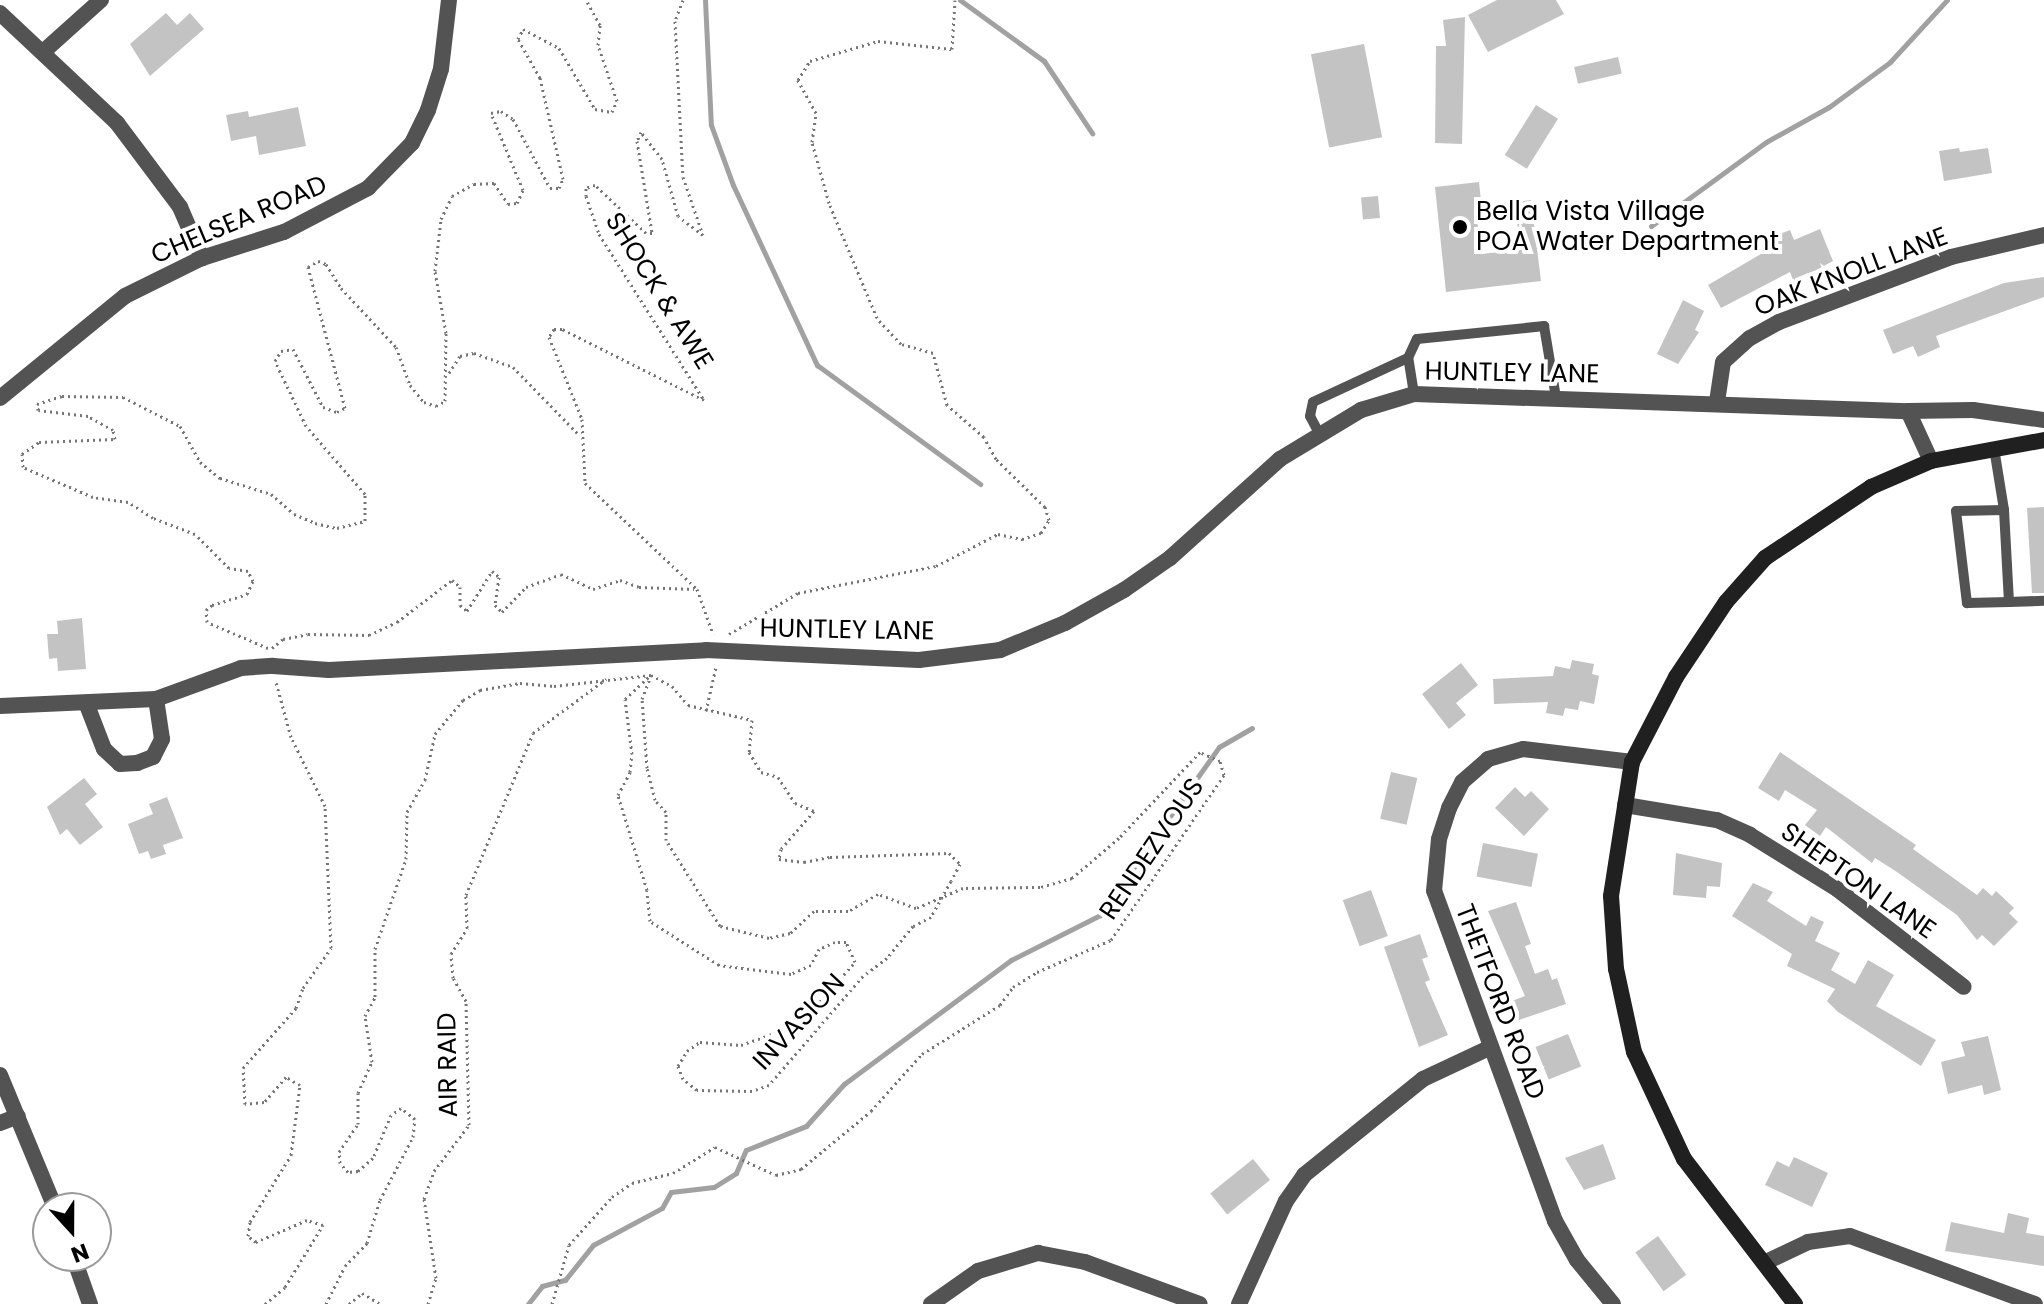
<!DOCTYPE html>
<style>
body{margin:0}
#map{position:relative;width:2044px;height:1304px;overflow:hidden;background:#fff;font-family:Poppins,sans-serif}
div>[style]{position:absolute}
.stream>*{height:5px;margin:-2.5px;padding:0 2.5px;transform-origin:2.5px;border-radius:2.5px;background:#a1a1a1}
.building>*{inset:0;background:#c3c3c3;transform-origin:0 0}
.path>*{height:3px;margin-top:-1.5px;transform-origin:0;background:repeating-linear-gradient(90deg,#757575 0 2px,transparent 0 6px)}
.service>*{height:10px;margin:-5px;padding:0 5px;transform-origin:5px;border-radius:5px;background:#535353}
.minor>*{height:16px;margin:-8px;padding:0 8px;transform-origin:8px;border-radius:8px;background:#535353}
.tertiary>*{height:16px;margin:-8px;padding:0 8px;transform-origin:8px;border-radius:8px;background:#535353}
.secondary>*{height:16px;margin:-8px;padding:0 8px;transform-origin:8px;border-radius:8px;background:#202020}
.dots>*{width:22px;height:22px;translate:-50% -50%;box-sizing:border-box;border:4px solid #fff;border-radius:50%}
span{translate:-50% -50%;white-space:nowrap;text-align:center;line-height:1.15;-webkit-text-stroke:8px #fff;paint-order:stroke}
.poi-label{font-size:26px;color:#000}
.left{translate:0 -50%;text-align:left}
.street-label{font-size:26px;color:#000}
.north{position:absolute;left:32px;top:1192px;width:80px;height:80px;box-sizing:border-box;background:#fff;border:2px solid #999;border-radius:50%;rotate:159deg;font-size:22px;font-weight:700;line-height:32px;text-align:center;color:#000}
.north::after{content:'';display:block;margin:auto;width:28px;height:36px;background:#000;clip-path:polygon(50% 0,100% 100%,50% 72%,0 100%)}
</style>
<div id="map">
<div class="stream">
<div style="left:705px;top:0;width:125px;rotate:87.3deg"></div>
<div style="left:711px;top:125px;width:64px;rotate:69.9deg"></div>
<div style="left:733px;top:185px;width:199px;rotate:65deg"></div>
<div style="left:817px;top:365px;width:202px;rotate:36.1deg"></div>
<div style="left:960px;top:0;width:104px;rotate:36deg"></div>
<div style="left:1044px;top:61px;width:87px;rotate:56.3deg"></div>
<div style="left:1651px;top:226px;width:142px;rotate:-36.1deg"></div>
<div style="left:1766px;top:142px;width:72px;rotate:-29.1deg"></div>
<div style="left:1829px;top:107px;width:76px;rotate:-36.4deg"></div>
<div style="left:1890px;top:62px;width:84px;rotate:-47.4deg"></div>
<div style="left:528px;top:1304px;width:23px;rotate:-52deg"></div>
<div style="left:542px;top:1286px;width:24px;rotate:-15deg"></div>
<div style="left:565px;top:1280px;width:45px;rotate:-51.3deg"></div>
<div style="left:593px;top:1245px;width:78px;rotate:-28.2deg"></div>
<div style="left:662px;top:1208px;width:18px;rotate:-61deg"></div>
<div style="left:671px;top:1192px;width:43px;rotate:-6.6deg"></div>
<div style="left:714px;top:1187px;width:26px;rotate:-32deg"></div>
<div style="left:736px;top:1173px;width:25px;rotate:-67deg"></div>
<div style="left:746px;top:1150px;width:65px;rotate:-21.8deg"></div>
<div style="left:806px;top:1126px;width:57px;rotate:-47.9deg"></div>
<div style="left:844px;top:1084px;width:208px;rotate:-36.6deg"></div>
<div style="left:1011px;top:960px;width:100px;rotate:-26.8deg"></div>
<div style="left:1100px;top:915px;width:206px;rotate:-54.7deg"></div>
<div style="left:1219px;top:747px;width:38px;rotate:-30deg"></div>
</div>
<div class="building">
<div style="clip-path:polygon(1497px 0,1556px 0,1564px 14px,1488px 52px,1468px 15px)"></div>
<div style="clip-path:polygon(166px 13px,177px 25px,190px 13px,204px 29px,150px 76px,130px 44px)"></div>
<div style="clip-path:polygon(1465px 17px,1462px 144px,1435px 143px,1436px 46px,1446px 46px,1443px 20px)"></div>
<div style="left:1364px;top:44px;width:95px;height:54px;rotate:79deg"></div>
<div style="left:1618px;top:57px;width:17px;height:45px;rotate:77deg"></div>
<div style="left:1536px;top:105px;width:26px;height:59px;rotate:32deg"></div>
<div style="clip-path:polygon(298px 107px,306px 146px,259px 155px,256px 136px,231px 141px,226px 115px,248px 111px,249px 117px)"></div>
<div style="clip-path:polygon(1959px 148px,1960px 152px,1988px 148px,1992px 173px,1944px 181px,1939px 151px)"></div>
<div style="clip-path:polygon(1479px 182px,1481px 201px,1475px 202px,1481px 254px,1520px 250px,1515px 202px,1531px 200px,1541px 281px,1446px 292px,1435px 187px)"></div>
<div style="left:1378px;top:196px;width:22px;height:17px;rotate:85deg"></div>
<div style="clip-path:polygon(1820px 229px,1833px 261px,1794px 282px,1790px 272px,1721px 308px,1708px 285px,1778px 244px,1775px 236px,1790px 230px,1794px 240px)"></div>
<div style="clip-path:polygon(2044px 277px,2044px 297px,1936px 336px,1940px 347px,1918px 357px,1913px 346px,1893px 354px,1883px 330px,2004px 283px)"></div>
<div style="clip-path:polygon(1683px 300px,1704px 311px,1695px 330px,1699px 332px,1678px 364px,1657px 354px)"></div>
<div style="clip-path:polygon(2044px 507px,2044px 593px,2032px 593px,2027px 508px)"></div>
<div style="clip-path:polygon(82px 618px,86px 669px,58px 671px,57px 658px,49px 659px,47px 634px,58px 634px,57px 621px)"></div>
<div style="clip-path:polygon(1572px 660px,1594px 664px,1592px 674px,1599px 676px,1594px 704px,1580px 701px,1578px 710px,1565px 708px,1563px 716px,1546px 713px,1548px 702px,1494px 704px,1493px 679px,1553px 676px,1555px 666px,1570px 669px)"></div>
<div style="clip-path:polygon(1461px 663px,1478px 685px,1456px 703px,1466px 715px,1449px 729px,1422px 694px)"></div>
<div style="clip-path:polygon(1780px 752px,1916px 845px,1913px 849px,1977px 895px,1983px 888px,1992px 896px,1996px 891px,2014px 908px,2009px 913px,2018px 922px,1994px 946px,1982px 935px,1977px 940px,1957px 915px,1897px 872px,1875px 858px,1872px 863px,1826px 827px,1820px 836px,1805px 825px,1817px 810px,1785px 790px,1779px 801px,1758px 788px)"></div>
<div style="left:1391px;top:772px;width:27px;height:48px;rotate:13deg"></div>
<div style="clip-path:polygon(84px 778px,97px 794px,85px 804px,103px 827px,80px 845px,67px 829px,60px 835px,47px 807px)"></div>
<div style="clip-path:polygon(1515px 787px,1525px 797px,1531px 791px,1549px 809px,1524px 836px,1495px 808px)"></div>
<div style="clip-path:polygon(167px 797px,183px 838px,163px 845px,166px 854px,151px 859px,148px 851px,139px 854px,128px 824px,153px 814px,149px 804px)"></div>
<div style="left:1483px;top:843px;width:56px;height:34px;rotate:11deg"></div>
<div style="clip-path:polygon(1676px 853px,1722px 863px,1720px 887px,1707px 886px,1706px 898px,1673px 895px)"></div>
<div style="clip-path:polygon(1753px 883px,1773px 892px,1767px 901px,1806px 926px,1811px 916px,1824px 922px,1815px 941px,1840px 953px,1831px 970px,1855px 984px,1868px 960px,1894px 975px,1876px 1006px,1936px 1040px,1921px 1066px,1838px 1012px,1827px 1001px,1835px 989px,1787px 966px,1792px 954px,1732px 916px)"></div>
<div style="left:1371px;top:890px;width:49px;height:30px;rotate:70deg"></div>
<div style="clip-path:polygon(1516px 902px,1531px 944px,1525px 946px,1535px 974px,1548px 969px,1552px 980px,1557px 978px,1566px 1004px,1519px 1020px,1512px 1001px,1525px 996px,1488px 911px)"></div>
<div style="clip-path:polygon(1420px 934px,1428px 957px,1422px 959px,1430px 980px,1425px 982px,1448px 1035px,1419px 1047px,1384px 947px)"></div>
<div style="left:1568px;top:1034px;width:35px;height:35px;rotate:68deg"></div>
<div style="clip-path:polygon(1988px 1036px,2001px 1090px,1984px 1095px,1982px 1085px,1948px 1094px,1941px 1062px,1965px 1056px,1961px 1042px)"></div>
<div style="clip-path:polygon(1603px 1144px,1616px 1179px,1584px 1190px,1565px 1158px)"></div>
<div style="clip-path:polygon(1794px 1157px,1828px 1173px,1812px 1207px,1765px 1185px,1777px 1161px,1789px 1167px)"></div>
<div style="left:1253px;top:1159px;width:27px;height:55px;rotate:51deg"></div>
<div style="clip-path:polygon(2008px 1213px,2029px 1218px,2026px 1233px,2044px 1236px,2044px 1266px,1945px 1251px,1951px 1222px,2004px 1233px)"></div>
<div style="left:1658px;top:1236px;width:48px;height:28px;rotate:54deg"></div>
</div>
<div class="path">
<div style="left:683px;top:0;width:22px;rotate:111deg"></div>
<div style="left:675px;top:21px;width:156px;rotate:87.1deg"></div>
<div style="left:683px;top:177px;width:61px;rotate:71deg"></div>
<div style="left:703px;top:235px;width:31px;rotate:-143deg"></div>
<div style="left:678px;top:216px;width:59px;rotate:-105.7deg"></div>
<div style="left:662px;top:159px;width:34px;rotate:-128deg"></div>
<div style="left:641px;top:132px;width:10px;rotate:114deg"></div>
<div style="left:637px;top:141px;width:93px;rotate:80.7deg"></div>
<div style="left:652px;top:233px;width:6px;rotate:180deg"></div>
<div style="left:646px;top:233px;width:70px;rotate:-136.7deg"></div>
<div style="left:595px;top:185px;width:9px;rotate:162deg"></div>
<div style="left:586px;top:188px;width:8px;rotate:90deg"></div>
<div style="left:586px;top:196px;width:40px;rotate:71.1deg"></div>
<div style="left:599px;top:234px;width:196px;rotate:57.7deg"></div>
<div style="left:704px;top:400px;width:159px;rotate:-153.4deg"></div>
<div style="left:562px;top:329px;width:8px;rotate:180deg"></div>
<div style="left:554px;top:329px;width:9px;rotate:122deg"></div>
<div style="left:549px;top:337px;width:88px;rotate:68.1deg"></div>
<div style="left:582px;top:419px;width:64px;rotate:87.3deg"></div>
<div style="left:585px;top:483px;width:154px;rotate:43.4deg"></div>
<div style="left:697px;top:589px;width:48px;rotate:70.4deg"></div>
<div style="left:449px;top:373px;width:20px;rotate:-57deg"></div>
<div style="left:460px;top:356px;width:14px;rotate:-12deg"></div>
<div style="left:474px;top:353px;width:41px;rotate:19.7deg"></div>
<div style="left:513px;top:367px;width:96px;rotate:45.8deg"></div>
<div style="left:729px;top:634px;width:80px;rotate:-30.7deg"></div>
<div style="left:798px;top:593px;width:141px;rotate:-11.1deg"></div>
<div style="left:936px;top:566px;width:70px;rotate:-27.3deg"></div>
<div style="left:998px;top:534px;width:25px;rotate:12deg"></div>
<div style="left:1022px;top:539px;width:20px;rotate:-18deg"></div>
<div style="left:1041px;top:533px;width:15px;rotate:-58deg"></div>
<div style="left:1049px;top:520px;width:14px;rotate:-107deg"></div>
<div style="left:1045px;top:507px;width:69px;rotate:-135.6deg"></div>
<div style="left:996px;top:459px;width:25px;rotate:-119deg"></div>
<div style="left:984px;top:437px;width:49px;rotate:-139.1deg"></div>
<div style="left:947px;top:405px;width:54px;rotate:-105.1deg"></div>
<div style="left:933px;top:353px;width:33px;rotate:-164deg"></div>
<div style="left:901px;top:344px;width:35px;rotate:-133deg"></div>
<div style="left:877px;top:318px;width:125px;rotate:-112.7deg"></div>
<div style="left:829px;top:203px;width:63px;rotate:-105.6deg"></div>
<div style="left:812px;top:142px;width:29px;rotate:-82deg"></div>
<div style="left:816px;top:113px;width:38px;rotate:-119deg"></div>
<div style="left:798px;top:80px;width:22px;rotate:-58deg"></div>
<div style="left:810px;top:61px;width:71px;rotate:-16.4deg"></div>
<div style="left:878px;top:41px;width:74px;rotate:6.2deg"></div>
<div style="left:952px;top:49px;width:49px;rotate:-86.5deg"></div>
<div style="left:268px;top:648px;width:66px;rotate:-156.9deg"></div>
<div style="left:207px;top:622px;width:12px;rotate:-95deg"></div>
<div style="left:206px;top:610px;width:8px;rotate:-40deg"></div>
<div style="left:212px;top:605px;width:37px;rotate:-17deg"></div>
<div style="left:247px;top:594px;width:14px;rotate:-65deg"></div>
<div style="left:253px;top:581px;width:11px;rotate:-117deg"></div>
<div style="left:248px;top:571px;width:19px;rotate:-171deg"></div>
<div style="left:229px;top:568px;width:48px;rotate:-135deg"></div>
<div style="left:195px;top:534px;width:45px;rotate:-159.1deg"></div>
<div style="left:153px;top:518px;width:30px;rotate:-147deg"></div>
<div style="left:128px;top:502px;width:35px;rotate:-172deg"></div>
<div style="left:93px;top:497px;width:76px;rotate:-156.8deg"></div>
<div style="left:23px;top:467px;width:13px;rotate:-94deg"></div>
<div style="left:22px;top:454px;width:21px;rotate:-35deg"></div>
<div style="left:39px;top:442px;width:76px;rotate:-2.3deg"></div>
<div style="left:115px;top:439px;width:9px;rotate:-103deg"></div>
<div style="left:113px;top:430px;width:29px;rotate:-151deg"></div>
<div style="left:88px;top:416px;width:50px;rotate:-173.2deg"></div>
<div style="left:38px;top:410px;width:6px;rotate:-99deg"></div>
<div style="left:37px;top:404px;width:26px;rotate:-18deg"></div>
<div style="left:62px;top:396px;width:61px;rotate:0.9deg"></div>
<div style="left:123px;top:397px;width:64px;rotate:27deg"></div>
<div style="left:180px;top:426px;width:41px;rotate:60.9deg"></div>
<div style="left:200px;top:462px;width:26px;rotate:39deg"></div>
<div style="left:220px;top:478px;width:53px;rotate:17.4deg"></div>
<div style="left:271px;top:494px;width:30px;rotate:41deg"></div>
<div style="left:294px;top:514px;width:23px;rotate:23deg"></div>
<div style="left:315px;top:523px;width:23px;rotate:13deg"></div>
<div style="left:337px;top:528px;width:29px;rotate:-14deg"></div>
<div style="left:365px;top:521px;width:27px;rotate:-90deg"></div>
<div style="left:365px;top:494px;width:90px;rotate:-130.9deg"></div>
<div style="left:306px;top:426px;width:72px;rotate:-115.5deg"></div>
<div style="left:275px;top:361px;width:12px;rotate:-59deg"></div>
<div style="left:281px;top:351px;width:12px;rotate:-9deg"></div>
<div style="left:293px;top:349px;width:65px;rotate:62.7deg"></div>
<div style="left:323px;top:407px;width:15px;rotate:20deg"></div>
<div style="left:337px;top:412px;width:9px;rotate:-27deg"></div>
<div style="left:345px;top:408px;width:146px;rotate:-104.7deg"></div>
<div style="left:308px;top:267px;width:12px;rotate:-31deg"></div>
<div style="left:318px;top:261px;width:9px;rotate:21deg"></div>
<div style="left:326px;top:264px;width:28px;rotate:58deg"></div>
<div style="left:341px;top:288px;width:81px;rotate:47deg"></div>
<div style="left:396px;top:347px;width:40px;rotate:69.8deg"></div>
<div style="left:410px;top:385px;width:22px;rotate:51deg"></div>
<div style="left:424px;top:402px;width:13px;rotate:18deg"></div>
<div style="left:436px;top:406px;width:10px;rotate:-29deg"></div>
<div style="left:445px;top:401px;width:68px;rotate:-89.2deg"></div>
<div style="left:446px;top:333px;width:63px;rotate:-100.1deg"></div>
<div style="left:435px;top:271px;width:52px;rotate:-83.4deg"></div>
<div style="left:441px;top:219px;width:25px;rotate:-64deg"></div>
<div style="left:452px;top:196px;width:25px;rotate:-29deg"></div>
<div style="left:474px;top:184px;width:20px;rotate:-3deg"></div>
<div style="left:494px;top:183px;width:25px;rotate:56deg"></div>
<div style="left:508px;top:204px;width:9px;rotate:-6deg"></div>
<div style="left:517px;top:203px;width:14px;rotate:-65deg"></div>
<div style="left:523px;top:190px;width:83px;rotate:-112.6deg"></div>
<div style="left:491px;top:113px;width:10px;rotate:-11deg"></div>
<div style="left:501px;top:111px;width:14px;rotate:34deg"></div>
<div style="left:513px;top:119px;width:78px;rotate:61.8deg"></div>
<div style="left:550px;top:188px;width:9px"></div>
<div style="left:559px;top:188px;width:10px;rotate:-66deg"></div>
<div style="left:563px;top:179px;width:104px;rotate:-102.8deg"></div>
<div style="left:540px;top:78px;width:45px;rotate:-119.4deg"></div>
<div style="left:518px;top:39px;width:11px;rotate:-63deg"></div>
<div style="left:523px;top:29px;width:41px;rotate:27.8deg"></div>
<div style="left:559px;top:48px;width:71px;rotate:59.5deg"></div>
<div style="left:595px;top:109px;width:17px;rotate:10deg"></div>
<div style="left:612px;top:112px;width:12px;rotate:-66deg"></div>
<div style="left:617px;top:101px;width:59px;rotate:-108.7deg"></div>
<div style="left:598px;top:45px;width:20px;rotate:-84deg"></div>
<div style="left:600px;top:25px;width:29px;rotate:-119deg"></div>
<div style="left:272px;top:648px;width:14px;rotate:-39deg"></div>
<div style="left:283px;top:639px;width:25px;rotate:-11deg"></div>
<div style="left:308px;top:634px;width:61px;rotate:0.9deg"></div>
<div style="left:369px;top:635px;width:31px;rotate:-25deg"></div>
<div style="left:397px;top:622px;width:69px;rotate:-37.4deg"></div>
<div style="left:452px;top:580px;width:11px;rotate:41deg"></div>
<div style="left:460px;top:587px;width:18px;rotate:90deg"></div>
<div style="left:460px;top:605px;width:9px;rotate:41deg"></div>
<div style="left:467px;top:611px;width:47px;rotate:-58deg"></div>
<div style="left:492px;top:571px;width:9px;rotate:41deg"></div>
<div style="left:499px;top:577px;width:28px;rotate:98deg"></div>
<div style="left:495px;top:605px;width:10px;rotate:45deg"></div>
<div style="left:502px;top:612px;width:35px;rotate:-46deg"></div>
<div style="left:526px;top:587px;width:37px;rotate:-20deg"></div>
<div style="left:561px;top:574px;width:35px;rotate:25deg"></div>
<div style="left:593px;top:589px;width:28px;rotate:-18deg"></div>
<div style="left:620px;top:580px;width:20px;rotate:20deg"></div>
<div style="left:639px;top:587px;width:55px;rotate:2.1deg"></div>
<div style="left:706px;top:711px;width:45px;rotate:-77.2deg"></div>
<div style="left:265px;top:1304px;width:26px;rotate:-40deg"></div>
<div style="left:285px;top:1287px;width:73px;rotate:-58.5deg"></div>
<div style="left:323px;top:1225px;width:17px;rotate:-163deg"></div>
<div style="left:307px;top:1220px;width:56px;rotate:156.7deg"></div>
<div style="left:256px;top:1242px;width:10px;rotate:-143deg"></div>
<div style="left:248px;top:1236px;width:14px;rotate:-82deg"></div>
<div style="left:250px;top:1222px;width:79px;rotate:-58.5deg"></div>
<div style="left:291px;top:1155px;width:71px;rotate:-82.7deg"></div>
<div style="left:300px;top:1085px;width:16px;rotate:-150deg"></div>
<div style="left:286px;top:1077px;width:33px;rotate:131deg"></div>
<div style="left:264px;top:1102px;width:19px;rotate:174deg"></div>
<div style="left:245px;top:1104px;width:36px;rotate:-93deg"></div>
<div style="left:243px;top:1068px;width:80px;rotate:-48.5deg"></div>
<div style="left:296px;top:1008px;width:21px;rotate:-71deg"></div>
<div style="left:303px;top:988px;width:49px;rotate:-55deg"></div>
<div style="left:331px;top:948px;width:142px;rotate:-92.4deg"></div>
<div style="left:325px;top:806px;width:77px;rotate:-116.2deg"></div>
<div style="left:291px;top:737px;width:57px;rotate:-105.3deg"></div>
<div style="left:326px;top:1304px;width:42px;rotate:-63.4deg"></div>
<div style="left:345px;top:1266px;width:32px;rotate:-46deg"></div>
<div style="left:367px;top:1243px;width:45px;rotate:-73.2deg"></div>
<div style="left:380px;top:1200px;width:71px;rotate:-62.4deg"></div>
<div style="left:413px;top:1137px;width:18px;rotate:-84deg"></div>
<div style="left:415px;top:1119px;width:18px;rotate:-142deg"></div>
<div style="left:401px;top:1108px;width:12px;rotate:145deg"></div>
<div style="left:391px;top:1115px;width:47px;rotate:112.7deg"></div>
<div style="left:373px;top:1158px;width:20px;rotate:139deg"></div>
<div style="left:358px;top:1171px;width:10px;rotate:174deg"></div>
<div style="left:348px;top:1172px;width:12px;rotate:-132deg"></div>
<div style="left:340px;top:1163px;width:11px;rotate:-95deg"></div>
<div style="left:339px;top:1152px;width:34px;rotate:-56deg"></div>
<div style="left:358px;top:1124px;width:31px;rotate:-90deg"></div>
<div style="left:358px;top:1093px;width:34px;rotate:-66deg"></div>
<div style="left:372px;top:1062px;width:47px;rotate:-98.7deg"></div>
<div style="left:365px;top:1016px;width:21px;rotate:-62deg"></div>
<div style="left:375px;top:997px;width:48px;rotate:-90deg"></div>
<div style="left:375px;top:949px;width:95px;rotate:-71deg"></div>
<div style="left:406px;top:859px;width:47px;rotate:-88.8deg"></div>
<div style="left:407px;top:812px;width:37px;rotate:-61deg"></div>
<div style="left:425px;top:780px;width:47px;rotate:-77.7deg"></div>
<div style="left:435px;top:734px;width:44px;rotate:-50.5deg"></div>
<div style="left:463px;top:700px;width:20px;rotate:-30deg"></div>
<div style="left:480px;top:690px;width:41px;rotate:-9.9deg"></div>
<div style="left:520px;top:683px;width:34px;rotate:5deg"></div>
<div style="left:554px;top:686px;width:98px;rotate:-6.5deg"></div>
<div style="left:651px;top:675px;width:24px;rotate:28deg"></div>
<div style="left:672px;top:686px;width:25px;rotate:50deg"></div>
<div style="left:688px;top:705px;width:66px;rotate:13.2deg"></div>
<div style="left:752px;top:720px;width:32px;rotate:95deg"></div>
<div style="left:749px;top:752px;width:23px;rotate:59deg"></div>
<div style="left:761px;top:772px;width:18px;rotate:16deg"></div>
<div style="left:778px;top:777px;width:31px;rotate:57deg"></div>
<div style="left:795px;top:803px;width:21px;rotate:23deg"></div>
<div style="left:814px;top:811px;width:50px;rotate:131deg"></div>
<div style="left:781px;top:849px;width:10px;rotate:101deg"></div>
<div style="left:779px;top:859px;width:25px;rotate:7deg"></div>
<div style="left:804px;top:862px;width:26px;rotate:-11deg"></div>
<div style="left:830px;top:857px;width:119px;rotate:-1.9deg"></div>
<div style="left:949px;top:853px;width:16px;rotate:45deg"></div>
<div style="left:960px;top:864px;width:19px;rotate:118deg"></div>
<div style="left:951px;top:881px;width:41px;rotate:119.1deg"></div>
<div style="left:931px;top:917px;width:20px;rotate:153deg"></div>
<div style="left:913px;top:926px;width:41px;rotate:129.1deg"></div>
<div style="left:887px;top:958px;width:30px;rotate:143deg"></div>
<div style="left:863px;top:976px;width:144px;rotate:130.8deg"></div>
<div style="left:769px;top:1085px;width:18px;rotate:161deg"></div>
<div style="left:752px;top:1091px;width:55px;rotate:-179deg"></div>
<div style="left:697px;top:1090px;width:18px;rotate:-142deg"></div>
<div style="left:683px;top:1079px;width:14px;rotate:-111deg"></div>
<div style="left:678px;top:1066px;width:17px;rotate:-59deg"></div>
<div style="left:687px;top:1051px;width:16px;rotate:-35deg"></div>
<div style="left:700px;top:1042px;width:41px;rotate:4.2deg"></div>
<div style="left:741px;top:1045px;width:63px;rotate:-19.6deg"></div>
<div style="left:800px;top:1024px;width:83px;rotate:-48.4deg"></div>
<div style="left:855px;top:962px;width:22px;rotate:-114deg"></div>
<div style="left:846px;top:942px;width:11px;rotate:180deg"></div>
<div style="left:835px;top:942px;width:17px;rotate:156deg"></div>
<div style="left:819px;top:949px;width:18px;rotate:117deg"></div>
<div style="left:811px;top:965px;width:22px;rotate:156deg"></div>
<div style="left:791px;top:974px;width:73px;rotate:-172.9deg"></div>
<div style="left:719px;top:965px;width:82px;rotate:-147.5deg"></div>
<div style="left:650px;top:921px;width:31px;rotate:-96deg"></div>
<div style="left:647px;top:890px;width:99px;rotate:-107deg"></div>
<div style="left:618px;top:795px;width:26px;rotate:-62deg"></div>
<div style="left:630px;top:772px;width:18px;rotate:-84deg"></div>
<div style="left:632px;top:754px;width:55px;rotate:-97.3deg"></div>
<div style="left:625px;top:699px;width:35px;rotate:-43deg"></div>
<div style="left:349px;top:1304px;width:17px;rotate:-40deg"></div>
<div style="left:362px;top:1293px;width:21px;rotate:31deg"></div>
<div style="left:428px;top:1304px;width:27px;rotate:-73deg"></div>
<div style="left:436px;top:1278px;width:80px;rotate:-98.6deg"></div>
<div style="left:424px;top:1199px;width:30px;rotate:-70deg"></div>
<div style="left:434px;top:1171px;width:58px;rotate:-52.7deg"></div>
<div style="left:469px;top:1125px;width:124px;rotate:-91.4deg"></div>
<div style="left:466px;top:1001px;width:26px;rotate:-119deg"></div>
<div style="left:453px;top:978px;width:24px;rotate:-95deg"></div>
<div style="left:451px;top:954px;width:31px;rotate:-58deg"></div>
<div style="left:467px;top:928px;width:33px;rotate:-92deg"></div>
<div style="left:466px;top:895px;width:175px;rotate:-67.5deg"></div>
<div style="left:533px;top:733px;width:91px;rotate:-36.5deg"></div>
<div style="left:552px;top:1304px;width:61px;rotate:-73.9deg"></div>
<div style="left:569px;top:1245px;width:64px;rotate:-48.1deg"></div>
<div style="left:612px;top:1197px;width:24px;rotate:-35deg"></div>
<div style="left:632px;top:1183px;width:42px;rotate:-13.7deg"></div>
<div style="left:673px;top:1173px;width:49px;rotate:-31.8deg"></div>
<div style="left:715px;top:1147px;width:67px;rotate:24.7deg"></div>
<div style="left:776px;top:1175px;width:26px;rotate:-13deg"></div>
<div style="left:801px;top:1169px;width:91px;rotate:-39.6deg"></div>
<div style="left:871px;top:1111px;width:76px;rotate:-48.2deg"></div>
<div style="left:922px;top:1054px;width:92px;rotate:-32.1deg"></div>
<div style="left:1000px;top:1005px;width:22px;rotate:-54deg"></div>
<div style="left:1013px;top:987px;width:28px;rotate:-32deg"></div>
<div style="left:1037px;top:972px;width:81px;rotate:-23.4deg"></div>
<div style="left:1111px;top:940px;width:200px;rotate:-55.6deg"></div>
<div style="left:1224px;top:775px;width:15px;rotate:-106deg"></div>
<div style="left:1220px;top:761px;width:22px;rotate:-156deg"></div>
<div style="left:1200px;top:752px;width:118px;rotate:133.3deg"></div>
<div style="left:1119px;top:838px;width:62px;rotate:139.6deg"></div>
<div style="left:1072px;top:878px;width:33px;rotate:164deg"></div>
<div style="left:1040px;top:887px;width:77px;rotate:179.3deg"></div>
<div style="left:963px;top:888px;width:51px;rotate:156.9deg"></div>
<div style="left:916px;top:908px;width:40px;rotate:-159.8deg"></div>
<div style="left:878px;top:894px;width:34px;rotate:150deg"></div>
<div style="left:848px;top:911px;width:34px;rotate:180deg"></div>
<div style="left:814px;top:911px;width:33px;rotate:137deg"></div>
<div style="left:790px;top:933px;width:22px;rotate:167deg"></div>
<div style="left:769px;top:938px;width:50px;rotate:-166.2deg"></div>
<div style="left:720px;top:926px;width:102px;rotate:-122.1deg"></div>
<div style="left:666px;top:840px;width:28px;rotate:-90deg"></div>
<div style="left:666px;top:812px;width:16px;rotate:-133deg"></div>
<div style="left:655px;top:800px;width:33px;rotate:-104deg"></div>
<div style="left:647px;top:768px;width:69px;rotate:-94.1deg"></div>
<div style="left:642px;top:699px;width:26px;rotate:-69deg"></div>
</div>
<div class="service">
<div style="left:1414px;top:394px;width:36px;rotate:-99deg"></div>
<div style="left:1408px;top:358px;width:21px;rotate:-65deg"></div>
<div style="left:1417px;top:339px;width:128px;rotate:-5.8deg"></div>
<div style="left:1544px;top:326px;width:73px;rotate:80.5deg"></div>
<div style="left:1320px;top:435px;width:21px;rotate:-118deg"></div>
<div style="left:1310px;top:416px;width:14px;rotate:-78deg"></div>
<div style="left:1313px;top:402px;width:105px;rotate:-24.9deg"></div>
<div style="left:1994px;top:448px;width:63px;rotate:80.8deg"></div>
<div style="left:2004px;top:510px;width:92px;rotate:86.9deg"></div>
<div style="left:2009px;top:602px;width:35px;rotate:-2deg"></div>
<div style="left:2004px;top:510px;width:48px;rotate:178.8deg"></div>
<div style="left:1956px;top:511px;width:93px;rotate:83.2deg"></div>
<div style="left:1967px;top:603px;width:42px;rotate:-1.4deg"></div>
</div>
<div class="minor">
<div style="left:0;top:13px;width:161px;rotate:43.2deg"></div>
<div style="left:117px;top:123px;width:105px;rotate:53.1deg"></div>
<div style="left:180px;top:207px;width:56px;rotate:66.7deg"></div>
<div style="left:43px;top:52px;width:78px;rotate:-41.9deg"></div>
<div style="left:1717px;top:402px;width:40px;rotate:-81.5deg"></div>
<div style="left:1723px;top:362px;width:36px;rotate:-42deg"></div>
<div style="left:1750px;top:338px;width:33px;rotate:-29deg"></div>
<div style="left:1779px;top:322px;width:184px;rotate:-20.7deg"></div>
<div style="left:1951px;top:257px;width:96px;rotate:-13.3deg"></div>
<div style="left:87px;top:705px;width:47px;rotate:68.9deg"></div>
<div style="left:104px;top:749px;width:22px;rotate:43deg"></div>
<div style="left:120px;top:764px;width:17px;rotate:-3deg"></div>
<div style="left:137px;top:763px;width:17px;rotate:-21deg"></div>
<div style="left:153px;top:757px;width:20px;rotate:-63deg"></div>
<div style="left:162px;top:739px;width:40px;rotate:-98.5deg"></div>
<div style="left:1625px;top:805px;width:93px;rotate:9.3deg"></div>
<div style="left:1717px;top:820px;width:36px;rotate:24deg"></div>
<div style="left:1750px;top:835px;width:102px;rotate:31.8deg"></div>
<div style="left:1837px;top:889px;width:160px;rotate:37.7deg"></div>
<div style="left:0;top:1123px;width:19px;rotate:-21deg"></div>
<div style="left:1764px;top:1263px;width:49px;rotate:-25.5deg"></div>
<div style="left:1808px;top:1242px;width:42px;rotate:-8.1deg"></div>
<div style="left:1850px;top:1236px;width:197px;rotate:20.2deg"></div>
<div style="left:931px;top:1304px;width:57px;rotate:-35.1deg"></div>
<div style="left:978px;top:1271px;width:63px;rotate:-16.7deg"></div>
<div style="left:1038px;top:1253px;width:48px;rotate:10.8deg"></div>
<div style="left:1085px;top:1262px;width:122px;rotate:20.1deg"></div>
<div style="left:1239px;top:1304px;width:113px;rotate:-65.5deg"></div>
<div style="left:1286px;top:1201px;width:32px;rotate:-55deg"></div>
<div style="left:1304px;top:1175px;width:153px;rotate:-38.9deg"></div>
<div style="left:1423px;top:1079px;width:73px;rotate:-25.2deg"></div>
<div style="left:1613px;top:1304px;width:57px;rotate:-129.3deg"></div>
<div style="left:1577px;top:1260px;width:45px;rotate:-119.4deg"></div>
<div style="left:1555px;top:1221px;width:351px;rotate:-110.1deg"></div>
<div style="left:1434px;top:891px;width:52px;rotate:-84.5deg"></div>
<div style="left:1439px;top:839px;width:33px;rotate:-72deg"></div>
<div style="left:1449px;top:808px;width:29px;rotate:-63deg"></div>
<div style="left:1462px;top:782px;width:35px;rotate:-41deg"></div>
<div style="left:1488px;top:759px;width:36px;rotate:-16deg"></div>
<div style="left:1523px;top:749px;width:110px;rotate:6.8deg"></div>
</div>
<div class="tertiary">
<div style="left:0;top:398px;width:161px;rotate:-39.2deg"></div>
<div style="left:125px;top:296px;width:86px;rotate:-26.3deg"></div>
<div style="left:202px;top:258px;width:86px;rotate:-17.6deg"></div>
<div style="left:284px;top:232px;width:95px;rotate:-27.6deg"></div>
<div style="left:368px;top:188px;width:63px;rotate:-45.6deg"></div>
<div style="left:412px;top:143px;width:37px;rotate:-64deg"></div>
<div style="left:428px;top:110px;width:43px;rotate:-72.4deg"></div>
<div style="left:441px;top:69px;width:69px;rotate:-83.4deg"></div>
<div style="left:1908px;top:411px;width:65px;rotate:-0.9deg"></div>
<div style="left:1973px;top:410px;width:72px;rotate:8deg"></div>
<div style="left:0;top:706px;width:156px;rotate:-2.6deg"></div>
<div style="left:156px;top:699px;width:90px;rotate:-20deg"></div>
<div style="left:241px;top:668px;width:32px;rotate:-4deg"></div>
<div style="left:273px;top:666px;width:56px;rotate:4.1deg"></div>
<div style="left:329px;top:670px;width:378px;rotate:-3deg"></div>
<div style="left:706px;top:650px;width:213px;rotate:2.7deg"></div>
<div style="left:919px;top:660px;width:82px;rotate:-7deg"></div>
<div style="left:1000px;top:650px;width:70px;rotate:-22.6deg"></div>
<div style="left:1065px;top:623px;width:68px;rotate:-29.2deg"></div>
<div style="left:1124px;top:590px;width:56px;rotate:-34.8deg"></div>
<div style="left:1170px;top:558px;width:148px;rotate:-42deg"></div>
<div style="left:1280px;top:459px;width:95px;rotate:-31.2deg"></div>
<div style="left:1361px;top:410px;width:55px;rotate:-16.8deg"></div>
<div style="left:1414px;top:394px;width:494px;rotate:2deg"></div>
<div style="left:1908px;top:411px;width:55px;rotate:65.3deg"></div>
<div style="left:0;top:1075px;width:144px;rotate:67.5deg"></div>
<div style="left:73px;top:1256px;width:51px;rotate:70.5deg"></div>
</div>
<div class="secondary">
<div style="left:1795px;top:1304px;width:183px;rotate:-127.4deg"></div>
<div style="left:1684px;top:1159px;width:118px;rotate:-115deg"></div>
<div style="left:1634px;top:1052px;width:85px;rotate:-102.2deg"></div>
<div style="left:1616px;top:969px;width:73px;rotate:-93.9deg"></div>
<div style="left:1611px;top:896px;width:136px;rotate:-81.1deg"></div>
<div style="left:1632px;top:762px;width:96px;rotate:-62.6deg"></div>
<div style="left:1676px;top:677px;width:90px;rotate:-56.3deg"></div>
<div style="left:1726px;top:602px;width:59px;rotate:-48.4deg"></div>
<div style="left:1765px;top:558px;width:128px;rotate:-33.8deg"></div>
<div style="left:1871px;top:487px;width:65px;rotate:-23.4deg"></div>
<div style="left:1931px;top:461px;width:115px;rotate:-10.5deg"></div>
</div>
<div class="dots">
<div style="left:1460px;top:227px;background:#000"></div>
</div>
<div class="poi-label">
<span class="left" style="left:1476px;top:227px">Bella Vista Village<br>POA Water Department</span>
</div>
<div class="street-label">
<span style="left:239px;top:220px;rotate:-23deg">CHELSEA ROAD</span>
<span style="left:1851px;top:272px;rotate:-21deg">OAK KNOLL LANE</span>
<span style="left:659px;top:291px;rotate:58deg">SHOCK &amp; AWE</span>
<span style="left:1512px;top:373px;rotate:1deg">HUNTLEY LANE</span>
<span style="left:847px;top:630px;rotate:1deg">HUNTLEY LANE</span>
<span style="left:1152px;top:849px;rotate:-56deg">RENDEZVOUS</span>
<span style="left:1858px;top:881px;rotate:35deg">SHEPTON LANE</span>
<span style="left:1500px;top:1002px;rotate:69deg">THETFORD ROAD</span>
<span style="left:799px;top:1022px;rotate:-47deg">INVASION</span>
<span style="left:448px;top:1065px;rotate:-91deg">AIR RAID</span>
</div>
<div class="north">N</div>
</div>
